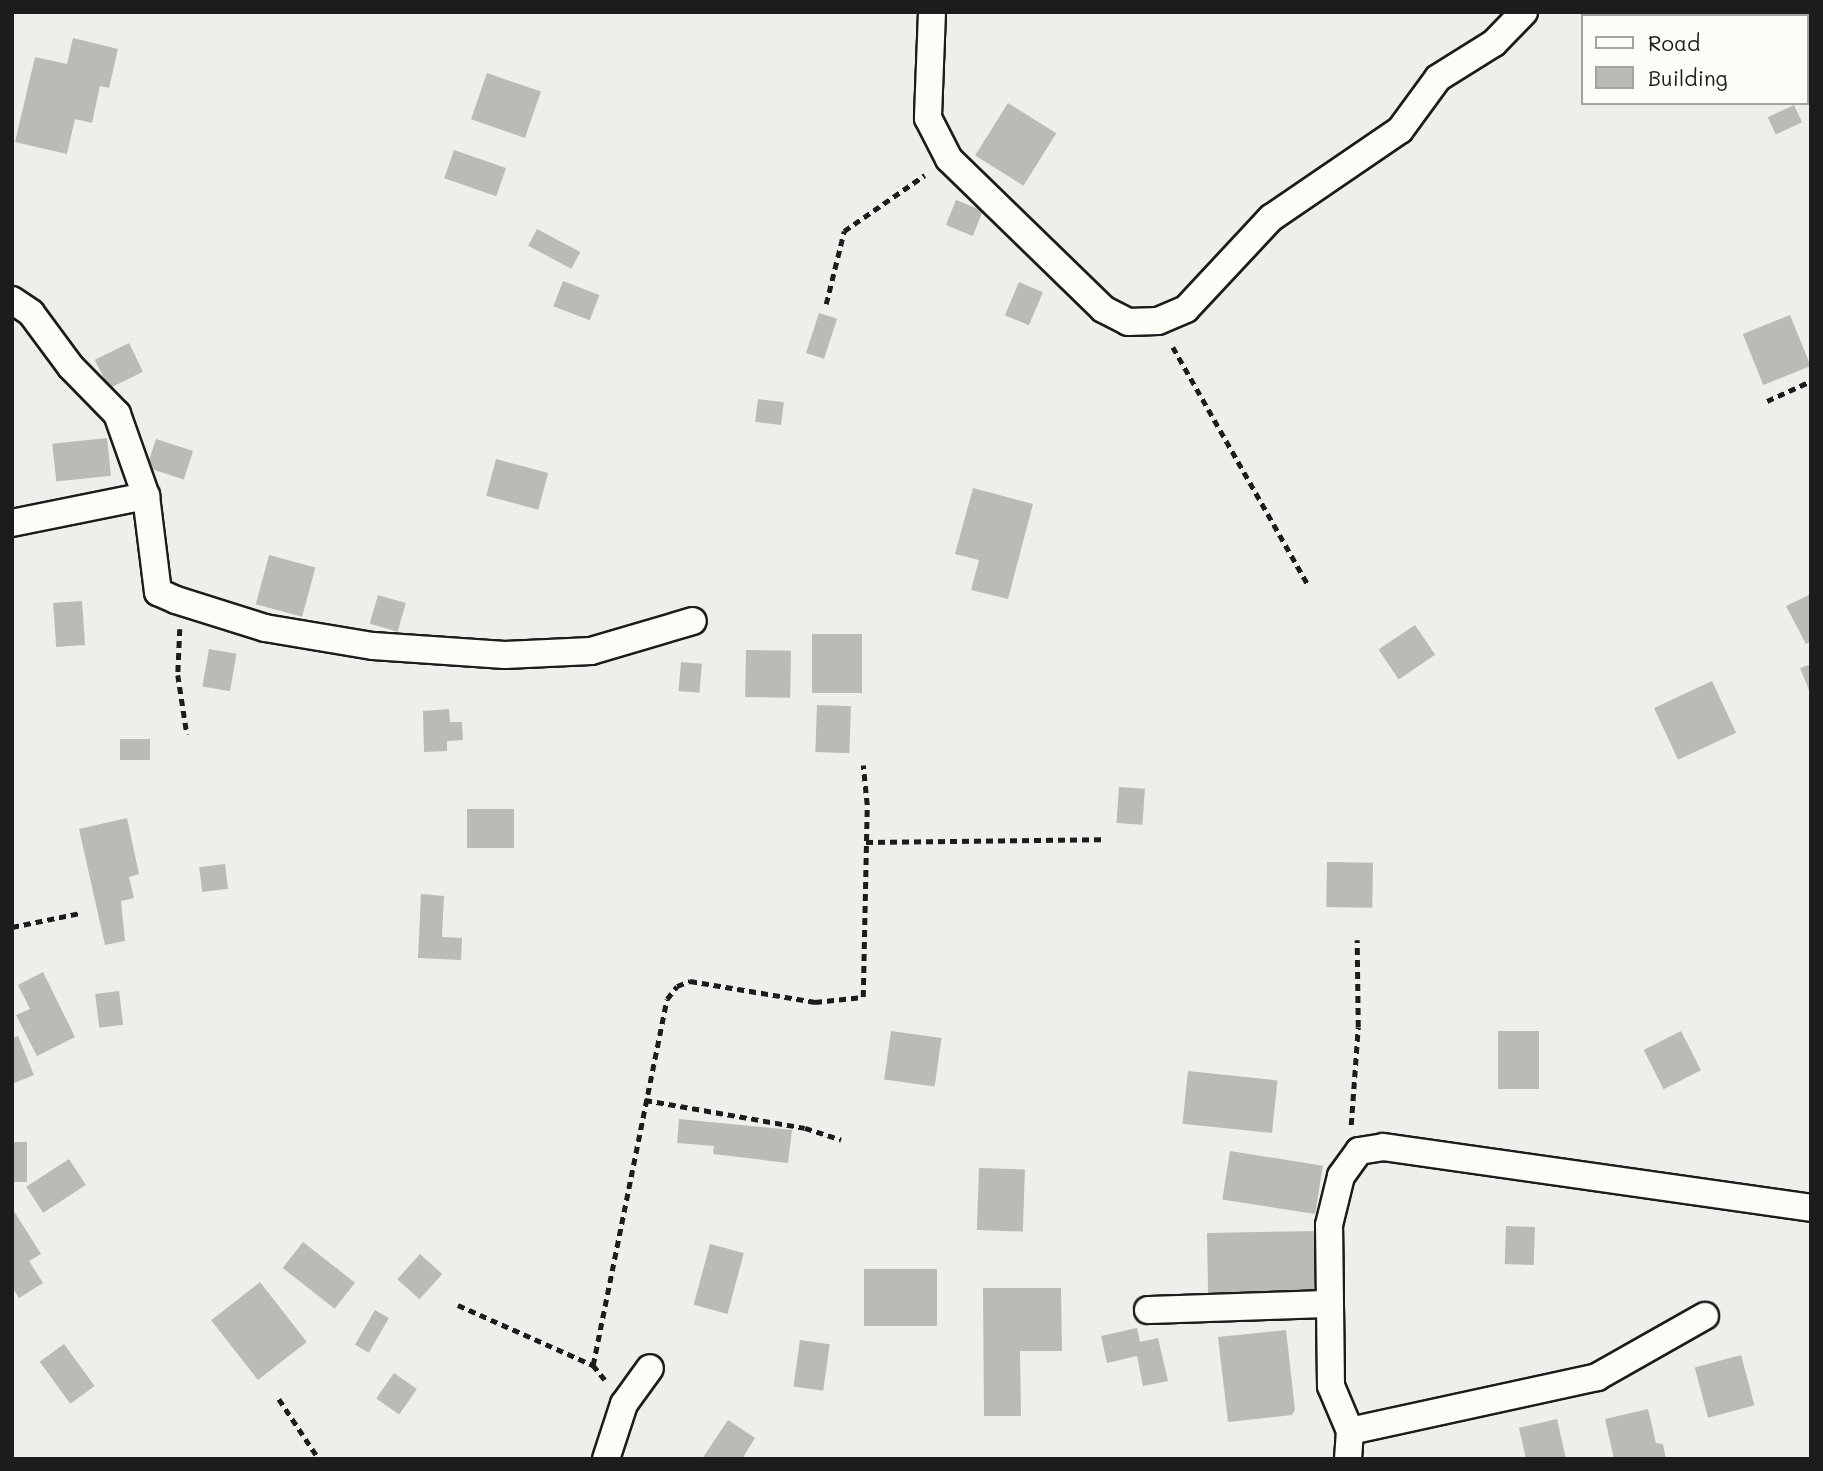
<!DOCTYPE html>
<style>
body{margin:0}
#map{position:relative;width:1823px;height:1471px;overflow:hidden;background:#f0eeea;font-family:Mali,sans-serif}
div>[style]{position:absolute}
.building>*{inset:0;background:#bbbab6;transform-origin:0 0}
.path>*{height:4.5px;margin-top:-2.25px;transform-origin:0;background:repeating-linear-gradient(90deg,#1c1c1c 0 7px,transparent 0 12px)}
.roads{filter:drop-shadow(2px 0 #1c1c1c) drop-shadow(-2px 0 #1c1c1c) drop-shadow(0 2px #1c1c1c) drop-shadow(0 -2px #1c1c1c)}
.street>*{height:26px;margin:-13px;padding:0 13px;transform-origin:13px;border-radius:13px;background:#fdfcf7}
span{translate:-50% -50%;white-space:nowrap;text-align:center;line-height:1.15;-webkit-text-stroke:5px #fdfcf7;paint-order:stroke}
.frame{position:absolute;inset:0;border:14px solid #1c1c1c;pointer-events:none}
.legend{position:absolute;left:1581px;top:14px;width:228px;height:91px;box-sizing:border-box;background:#fdfcf7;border:2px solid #a3a29f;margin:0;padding:9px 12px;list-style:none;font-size:21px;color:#1c1c1c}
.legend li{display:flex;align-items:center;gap:14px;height:35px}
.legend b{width:35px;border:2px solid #a3a29f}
</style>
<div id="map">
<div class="building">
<div style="clip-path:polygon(73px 38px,118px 49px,109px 88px,100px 86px,92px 123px,75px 119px,67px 154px,15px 142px,35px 57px,67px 64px)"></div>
<div style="left:487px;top:73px;width:57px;height:49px;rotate:19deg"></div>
<div style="left:1008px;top:103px;width:57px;height:62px;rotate:32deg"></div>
<div style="left:1794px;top:105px;width:19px;height:29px;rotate:65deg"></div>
<div style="left:454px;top:150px;width:55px;height:30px;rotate:19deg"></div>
<div style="left:956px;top:200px;width:29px;height:27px;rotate:22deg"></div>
<div style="left:537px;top:229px;width:49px;height:19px;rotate:28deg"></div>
<div style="left:563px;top:281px;width:39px;height:27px;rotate:21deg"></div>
<div style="left:1019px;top:282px;width:26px;height:36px;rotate:23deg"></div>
<div style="left:819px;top:313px;width:19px;height:42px;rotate:18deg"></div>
<div style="left:1790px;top:315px;width:55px;height:51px;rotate:68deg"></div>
<div style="left:129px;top:343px;width:32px;height:38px;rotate:64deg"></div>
<div style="left:758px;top:399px;width:26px;height:23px;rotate:7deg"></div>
<div style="left:107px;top:438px;width:38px;height:55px;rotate:84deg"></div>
<div style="left:156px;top:439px;width:39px;height:30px;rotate:18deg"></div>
<div style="left:496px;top:459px;width:54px;height:38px;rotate:15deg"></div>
<div style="clip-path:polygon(973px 488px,1033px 504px,1008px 599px,971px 590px,979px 560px,955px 554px)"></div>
<div style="left:269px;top:555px;width:48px;height:51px;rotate:15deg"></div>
<div style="clip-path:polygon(1811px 594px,1811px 641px,1806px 644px,1786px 606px)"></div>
<div style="left:378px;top:595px;width:29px;height:30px;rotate:16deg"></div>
<div style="left:82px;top:601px;width:44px;height:29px;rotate:86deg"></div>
<div style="left:1415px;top:625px;width:36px;height:44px;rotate:56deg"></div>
<div style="left:812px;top:634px;width:50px;height:59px"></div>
<div style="left:209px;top:649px;width:28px;height:38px;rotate:10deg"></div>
<div style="left:746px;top:650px;width:45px;height:47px;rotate:1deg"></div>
<div style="left:681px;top:662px;width:21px;height:29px;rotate:5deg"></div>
<div style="clip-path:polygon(1811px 664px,1811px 695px,1800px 668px)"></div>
<div style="left:1712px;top:681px;width:57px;height:64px;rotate:65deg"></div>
<div style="left:817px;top:705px;width:34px;height:47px;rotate:2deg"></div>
<div style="clip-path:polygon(449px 709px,450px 722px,462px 722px,463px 740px,447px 741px,447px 751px,424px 752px,423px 711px)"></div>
<div style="left:150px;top:739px;width:21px;height:30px;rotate:90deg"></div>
<div style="left:1119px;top:787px;width:26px;height:36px;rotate:4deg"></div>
<div style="left:467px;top:809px;width:47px;height:39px"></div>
<div style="clip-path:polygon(127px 818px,139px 874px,129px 877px,134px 898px,121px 901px,125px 941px,105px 945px,79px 829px)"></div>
<div style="left:1327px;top:862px;width:46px;height:45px;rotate:1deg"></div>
<div style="left:225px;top:864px;width:25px;height:26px;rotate:83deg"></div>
<div style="clip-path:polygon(421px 894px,444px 896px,442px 937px,462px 938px,461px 960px,418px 958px)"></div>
<div style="clip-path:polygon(43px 972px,75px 1037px,37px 1056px,16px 1015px,30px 1009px,18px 985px)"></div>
<div style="left:119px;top:991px;width:34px;height:24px;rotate:83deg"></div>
<div style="left:891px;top:1031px;width:51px;height:49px;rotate:8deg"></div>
<div style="left:1498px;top:1031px;width:41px;height:58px"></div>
<div style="left:1681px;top:1031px;width:44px;height:42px;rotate:63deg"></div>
<div style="clip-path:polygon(18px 1036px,34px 1075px,12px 1084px,12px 1038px)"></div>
<div style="left:1188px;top:1071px;width:90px;height:53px;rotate:6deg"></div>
<div style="clip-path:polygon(679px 1119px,792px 1130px,788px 1163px,713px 1154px,714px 1146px,677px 1143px)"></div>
<div style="left:12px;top:1142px;width:15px;height:40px"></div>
<div style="left:1230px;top:1151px;width:94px;height:49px;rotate:9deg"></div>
<div style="left:69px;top:1159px;width:31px;height:51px;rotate:57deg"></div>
<div style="left:979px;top:1168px;width:46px;height:62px;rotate:2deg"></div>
<div style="clip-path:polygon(12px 1208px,41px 1254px,29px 1261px,43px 1283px,19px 1298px,12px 1287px)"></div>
<div style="left:1506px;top:1226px;width:29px;height:38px;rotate:2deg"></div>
<div style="left:1319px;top:1231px;width:63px;height:112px;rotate:89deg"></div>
<div style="left:303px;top:1242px;width:66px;height:33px;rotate:38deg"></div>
<div style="left:710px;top:1244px;width:35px;height:63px;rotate:15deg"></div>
<div style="left:420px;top:1254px;width:30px;height:34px;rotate:42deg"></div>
<div style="left:937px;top:1269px;width:57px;height:73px;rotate:90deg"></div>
<div style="left:260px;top:1282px;width:76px;height:62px;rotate:52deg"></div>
<div style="clip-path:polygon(983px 1288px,1061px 1288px,1062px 1351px,1020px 1351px,1021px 1416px,984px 1416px)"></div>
<div style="left:375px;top:1310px;width:16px;height:40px;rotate:30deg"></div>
<div style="clip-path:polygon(1137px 1328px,1140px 1342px,1158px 1338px,1168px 1381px,1143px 1386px,1137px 1356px,1107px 1363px,1101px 1336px)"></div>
<div style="clip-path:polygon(1286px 1330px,1295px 1410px,1292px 1415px,1228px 1422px,1218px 1337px)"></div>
<div style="left:800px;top:1340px;width:30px;height:47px;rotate:8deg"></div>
<div style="left:64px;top:1344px;width:52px;height:30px;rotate:54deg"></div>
<div style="left:1741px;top:1355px;width:52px;height:48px;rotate:75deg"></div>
<div style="left:394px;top:1373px;width:28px;height:31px;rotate:35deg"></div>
<div style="clip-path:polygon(1648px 1409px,1656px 1443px,1663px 1444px,1666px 1459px,1614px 1459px,1605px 1419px)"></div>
<div style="clip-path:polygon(1557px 1419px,1566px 1459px,1526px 1459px,1519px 1428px)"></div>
<div style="clip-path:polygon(728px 1420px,755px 1438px,742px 1459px,702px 1459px)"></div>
</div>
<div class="path">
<div style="left:826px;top:304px;width:75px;rotate:-76.1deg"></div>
<div style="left:844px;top:231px;width:98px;rotate:-34.7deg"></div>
<div style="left:1173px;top:347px;width:275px;rotate:60.4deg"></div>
<div style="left:1767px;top:401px;width:48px;rotate:-24.4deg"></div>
<div style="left:180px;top:629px;width:46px;rotate:92.5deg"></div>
<div style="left:178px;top:675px;width:60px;rotate:81.3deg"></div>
<div style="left:866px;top:842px;width:235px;rotate:-0.7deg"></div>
<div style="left:12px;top:927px;width:69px;rotate:-11.6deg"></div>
<div style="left:645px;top:1100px;width:162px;rotate:9.9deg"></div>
<div style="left:805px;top:1128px;width:38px;rotate:18deg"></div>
<div style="left:1351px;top:1125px;width:98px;rotate:-85.9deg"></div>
<div style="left:1358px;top:1027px;width:87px;rotate:-90.7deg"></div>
<div style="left:458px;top:1305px;width:148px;rotate:24deg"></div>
<div style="left:593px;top:1365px;width:19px;rotate:51deg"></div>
<div style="left:593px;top:1365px;width:373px;rotate:-78.6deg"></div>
<div style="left:667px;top:999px;width:16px;rotate:-52deg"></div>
<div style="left:677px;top:986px;width:14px;rotate:-21deg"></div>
<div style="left:690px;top:981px;width:127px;rotate:9.5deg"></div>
<div style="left:815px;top:1002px;width:48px;rotate:-5.9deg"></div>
<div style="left:863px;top:997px;width:192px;rotate:-88.8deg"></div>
<div style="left:867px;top:805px;width:40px;rotate:-95.7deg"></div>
<div style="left:279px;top:1399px;width:72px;rotate:56.3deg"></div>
</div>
<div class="roads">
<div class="street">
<div style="left:932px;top:12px;width:106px;rotate:92.2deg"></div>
<div style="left:928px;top:118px;width:46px;rotate:62.9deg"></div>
<div style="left:949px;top:159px;width:215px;rotate:44.2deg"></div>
<div style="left:1103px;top:309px;width:28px;rotate:27deg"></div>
<div style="left:1128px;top:322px;width:30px;rotate:-2deg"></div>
<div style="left:1158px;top:321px;width:30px;rotate:-23deg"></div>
<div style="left:1186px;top:309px;width:125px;rotate:-47deg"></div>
<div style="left:1271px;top:218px;width:156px;rotate:-34.3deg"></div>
<div style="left:1400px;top:130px;width:64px;rotate:-53.8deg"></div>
<div style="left:1438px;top:78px;width:66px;rotate:-32deg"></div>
<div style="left:1494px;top:43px;width:43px;rotate:-45.9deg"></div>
<div style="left:1687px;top:12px;width:6px;rotate:39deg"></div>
<div style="left:1807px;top:52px;width:4px"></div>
<div style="left:12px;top:300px;width:23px;rotate:34deg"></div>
<div style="left:31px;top:313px;width:67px;rotate:53.5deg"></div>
<div style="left:71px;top:367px;width:66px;rotate:45.6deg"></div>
<div style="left:117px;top:414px;width:87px;rotate:70.5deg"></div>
<div style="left:146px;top:496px;width:97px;rotate:82.9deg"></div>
<div style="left:158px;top:592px;width:20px;rotate:24deg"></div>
<div style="left:176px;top:600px;width:93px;rotate:17.5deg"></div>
<div style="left:265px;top:628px;width:109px;rotate:9.5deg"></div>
<div style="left:373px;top:646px;width:132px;rotate:3.9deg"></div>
<div style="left:505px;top:655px;width:86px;rotate:-2.7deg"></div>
<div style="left:591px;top:651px;width:106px;rotate:-16.4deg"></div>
<div style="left:12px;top:523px;width:137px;rotate:-11.4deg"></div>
<div style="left:1148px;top:1310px;width:180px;rotate:-1.9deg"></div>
<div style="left:1350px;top:1431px;width:253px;rotate:-12.3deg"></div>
<div style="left:1597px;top:1377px;width:124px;rotate:-29.5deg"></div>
<div style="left:606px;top:1459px;width:58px;rotate:-71.9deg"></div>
<div style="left:624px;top:1404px;width:44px;rotate:-54.2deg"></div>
<div style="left:1348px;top:1459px;width:28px;rotate:-86deg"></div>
<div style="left:1350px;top:1431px;width:49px;rotate:-112.9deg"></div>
<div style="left:1331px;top:1386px;width:161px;rotate:-90.7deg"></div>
<div style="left:1329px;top:1225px;width:50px;rotate:-76.2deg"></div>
<div style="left:1341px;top:1176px;width:31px;rotate:-54deg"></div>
<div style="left:1359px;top:1151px;width:24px;rotate:-9deg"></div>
<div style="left:1383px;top:1147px;width:432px;rotate:8.1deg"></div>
</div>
</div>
<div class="frame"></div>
<ul class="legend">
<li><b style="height:9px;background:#fdfcf7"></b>Road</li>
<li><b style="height:19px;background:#bbbab6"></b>Building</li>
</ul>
</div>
